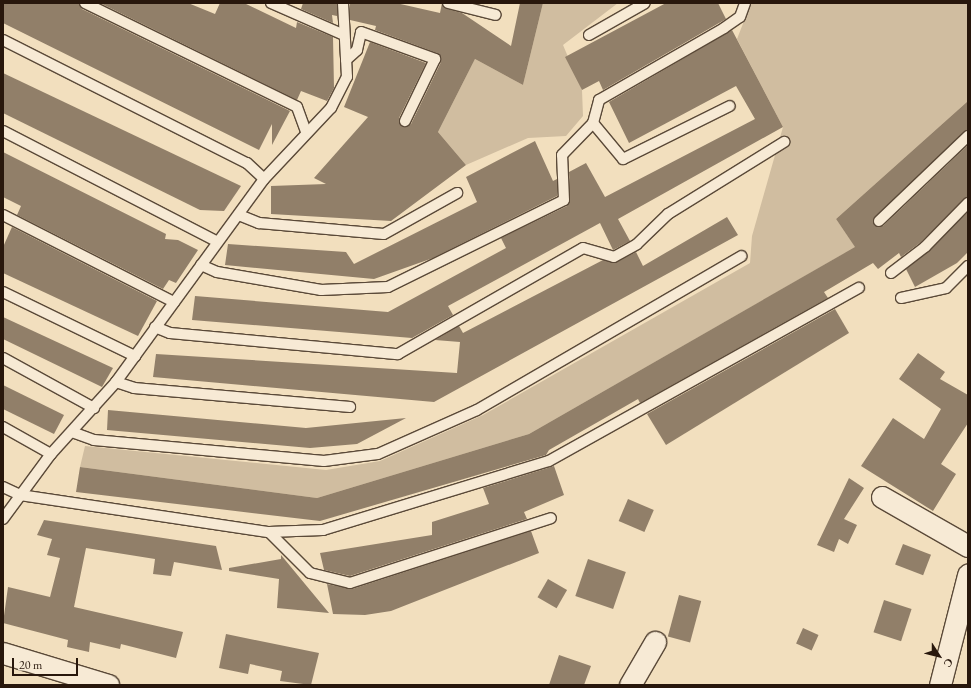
<!DOCTYPE html>
<meta charset="utf-8">
<style>
body{margin:0}
#map{position:relative;width:971px;height:688px;overflow:hidden;background:#f2dfbe;font-family:"EB Garamond",serif}
div>[style]{position:absolute}
.green>*{inset:0;background:#d0bda0}
.building>*{inset:0;background:#917f69;transform-origin:0 0}
.roads{filter:drop-shadow(1px 0 #5a4938) drop-shadow(-1px 0 #5a4938) drop-shadow(0 1px #5a4938) drop-shadow(0 -1px #5a4938)}
.service>*{height:10px;margin:-5px;padding:0 5px;transform-origin:5px;border-radius:5px;background:#f7ead5}
.minor>*{height:21px;margin:-10.5px;padding:0 10.5px;transform-origin:10.5px;border-radius:10.5px;background:#f7ead5}
span{translate:-50% -50%;white-space:nowrap;text-align:center;line-height:1.15;-webkit-text-stroke:3px #f7ead5;paint-order:stroke}
.frame{position:absolute;inset:0;border:4px solid #28170c;pointer-events:none}
.north{position:absolute;left:919px;top:636px;width:40px;height:40px;-webkit-text-stroke:3px #f7ead5;paint-order:stroke;rotate:126deg;font-size:11px;font-weight:700;line-height:16px;text-align:center;color:#28170c}
.north::after{content:'';display:block;margin:auto;width:14px;height:18px;background:#28170c;clip-path:polygon(50% 0,100% 100%,50% 72%,0 100%)}
.scale{position:absolute;left:12px;top:658px;width:66px;height:18px;box-sizing:border-box;border:2px solid #28170c;border-top:0;padding-left:5px;font-size:12px;line-height:14px;white-space:nowrap;color:#28170c;-webkit-text-stroke:3px #f7ead5;paint-order:stroke}
</style>
<div id="map">
<div class="green">
<div style="clip-path:polygon(543px 3px,618px 3px,563px 45px,582px 90px,583px 116px,566px 136px,528px 138px,466px 165px,438px 132px,475px 59px,523px 85px)"></div>
<div style="clip-path:polygon(751px 3px,968px 3px,968px 101px,836px 219px,859px 252px,845px 253px,529px 434px,317px 498px,80px 467px,85px 446px,326px 470px,380px 461px,483px 415px,750px 263px,752px 236px,783px 127px,737px 39px)"></div>
</div>
<div class="building">
<div style="clip-path:polygon(3px 3px,79px 3px,82px 9px,290px 111px,272px 145px,272px 124px,259px 150px,3px 23px)"></div>
<div style="clip-path:polygon(100px 3px,188px 3px,215px 14px,220px 3px,244px 3px,296px 28px,297px 22px,333px 37px,334px 88px,327px 101px,301px 91px,297px 100px)"></div>
<div style="clip-path:polygon(303px 3px,337px 3px,337px 16px,332px 15px,333px 23px,301px 9px)"></div>
<div style="clip-path:polygon(350px 3px,396px 3px,440px 13px,442px 3px,444px 8px,462px 13px,511px 46px,520px 3px,543px 3px,523px 85px,475px 59px,438px 132px,466px 165px,391px 221px,271px 214px,271px 186px,326px 184px,314px 178px,368px 117px,344px 107px,370px 42px,426px 63px,399px 118px,403px 127px,411px 124px,441px 62px,437px 53px,375px 30px,376px 26px,350px 20px)"></div>
<div style="clip-path:polygon(666px 3px,718px 3px,726px 19px,603px 90px,599px 81px,582px 90px,565px 57px)"></div>
<div style="clip-path:polygon(732px 30px,783px 127px,618px 219px,630px 241px,613px 250px,600px 223px,448px 306px,453px 315px,412px 338px,192px 320px,195px 296px,388px 312px,506px 248px,501px 238px,567px 206px,570px 200px,569px 172px,586px 163px,605px 197px,755px 119px,736px 86px,629px 143px,609px 102px)"></div>
<div style="clip-path:polygon(3px 73px,241px 186px,224px 211px,200px 210px,3px 113px)"></div>
<div style="clip-path:polygon(968px 101px,968px 130px,873px 219px,875px 226px,883px 226px,968px 145px,968px 197px,921px 242px,901px 257px,899px 253px,878px 269px,873px 263px,824px 292px,828px 298px,640px 403px,638px 399px,549px 450px,546px 455px,320px 521px,76px 492px,80px 467px,317px 498px,529px 434px,855px 247px,836px 219px)"></div>
<div style="clip-path:polygon(535px 141px,553px 181px,557px 179px,557px 196px,433px 258px,374px 279px,225px 265px,228px 244px,346px 252px,354px 264px,477px 202px,466px 177px)"></div>
<div style="clip-path:polygon(3px 152px,166px 234px,165px 239px,178px 240px,198px 250px,176px 283px,169px 280px,163px 289px,17px 215px,21px 206px,3px 197px)"></div>
<div style="clip-path:polygon(968px 212px,968px 252px,957px 263px,915px 287px,906px 269px)"></div>
<div style="clip-path:polygon(727px 217px,738px 235px,434px 402px,153px 377px,156px 354px,457px 373px,460px 342px,435px 340px,459px 326px,463px 333px,603px 260px,615px 263px,636px 252px,643px 266px)"></div>
<div style="clip-path:polygon(12px 227px,157px 301px,138px 336px,3px 273px,3px 247px)"></div>
<div style="clip-path:polygon(835px 309px,849px 333px,666px 445px,647px 414px)"></div>
<div style="clip-path:polygon(3px 317px,113px 368px,102px 387px,3px 339px)"></div>
<div style="clip-path:polygon(918px 353px,945px 372px,940px 379px,968px 395px,968px 423px,941px 464px,956px 474px,933px 511px,861px 466px,893px 418px,924px 439px,941px 409px,899px 379px)"></div>
<div style="clip-path:polygon(3px 385px,64px 415px,54px 434px,3px 409px)"></div>
<div style="clip-path:polygon(108px 410px,306px 428px,406px 418px,357px 444px,310px 448px,107px 430px)"></div>
<div style="clip-path:polygon(554px 466px,564px 495px,524px 512px,527px 519px,350px 576px,324px 570px,320px 553px,432px 535px,432px 522px,489px 504px,483px 488px)"></div>
<div style="clip-path:polygon(849px 478px,864px 488px,844px 519px,857px 525px,848px 544px,839px 539px,834px 552px,817px 545px)"></div>
<div style="left:628px;top:499px;width:28px;height:24px;rotate:23deg"></div>
<div style="clip-path:polygon(44px 520px,216px 546px,222px 570px,174px 562px,171px 576px,153px 574px,155px 559px,86px 548px,74px 607px,183px 632px,176px 658px,121px 644px,120px 649px,90px 642px,89px 652px,67px 647px,68px 640px,3px 623px,8px 587px,50px 597px,60px 558px,47px 555px,52px 539px,37px 535px)"></div>
<div style="clip-path:polygon(531px 531px,539px 553px,391px 611px,365px 615px,333px 614px,327px 584px,352px 589px)"></div>
<div style="left:903px;top:544px;width:30px;height:22px;rotate:21deg"></div>
<div style="clip-path:polygon(281px 555px,329px 613px,277px 608px,279px 579px,229px 571px,229px 568px,281px 559px)"></div>
<div style="left:588px;top:559px;width:40px;height:39px;rotate:19deg"></div>
<div style="left:548px;top:579px;width:22px;height:21px;rotate:30deg"></div>
<div style="left:679px;top:595px;width:23px;height:43px;rotate:15deg"></div>
<div style="left:884px;top:600px;width:29px;height:34px;rotate:18deg"></div>
<div style="left:803px;top:628px;width:17px;height:17px;rotate:24deg"></div>
<div style="clip-path:polygon(226px 634px,319px 653px,311px 685px,280px 681px,282px 671px,250px 664px,248px 674px,219px 668px)"></div>
<div style="clip-path:polygon(559px 655px,591px 666px,584px 685px,549px 685px)"></div>
</div>
<div class="roads">
<div class="service">
<div style="left:85px;top:3px;width:236px;rotate:26.1deg"></div>
<div style="left:297px;top:107px;width:27px;rotate:70deg"></div>
<div style="left:271px;top:3px;width:77px;rotate:23.6deg"></div>
<div style="left:448px;top:3px;width:49px;rotate:14deg"></div>
<div style="left:589px;top:35px;width:64px;rotate:-29.7deg"></div>
<div style="left:3px;top:40px;width:273px;rotate:26.8deg"></div>
<div style="left:247px;top:163px;width:23px;rotate:43deg"></div>
<div style="left:346px;top:60px;width:15px;rotate:-42deg"></div>
<div style="left:357px;top:50px;width:18px;rotate:-77deg"></div>
<div style="left:361px;top:32px;width:79px;rotate:20deg"></div>
<div style="left:435px;top:59px;width:69px;rotate:115.8deg"></div>
<div style="left:593px;top:123px;width:24px;rotate:-75deg"></div>
<div style="left:599px;top:100px;width:144px;rotate:-29.9deg"></div>
<div style="left:724px;top:28px;width:19px;rotate:-35deg"></div>
<div style="left:740px;top:17px;width:15px;rotate:-70deg"></div>
<div style="left:3px;top:131px;width:240px;rotate:27.3deg"></div>
<div style="left:3px;top:215px;width:192px;rotate:27deg"></div>
<div style="left:239px;top:215px;width:22px;rotate:22deg"></div>
<div style="left:259px;top:223px;width:125px;rotate:5deg"></div>
<div style="left:384px;top:234px;width:84px;rotate:-29.3deg"></div>
<div style="left:879px;top:221px;width:123px;rotate:-43.7deg"></div>
<div style="left:201px;top:265px;width:17px;rotate:24deg"></div>
<div style="left:217px;top:272px;width:106px;rotate:9.8deg"></div>
<div style="left:321px;top:290px;width:67px;rotate:-2.6deg"></div>
<div style="left:388px;top:287px;width:196px;rotate:-26.3deg"></div>
<div style="left:564px;top:200px;width:45px;rotate:-92.5deg"></div>
<div style="left:562px;top:155px;width:45px;rotate:-45.9deg"></div>
<div style="left:593px;top:123px;width:47px;rotate:50.2deg"></div>
<div style="left:623px;top:159px;width:119px;rotate:-26.4deg"></div>
<div style="left:891px;top:273px;width:43px;rotate:-37.4deg"></div>
<div style="left:925px;top:247px;width:62px;rotate:-45.7deg"></div>
<div style="left:3px;top:292px;width:147px;rotate:25.9deg"></div>
<div style="left:901px;top:298px;width:46px;rotate:-12.5deg"></div>
<div style="left:946px;top:288px;width:31px;rotate:-45deg"></div>
<div style="left:155px;top:327px;width:16px;rotate:22deg"></div>
<div style="left:170px;top:333px;width:229px;rotate:5.3deg"></div>
<div style="left:398px;top:354px;width:213px;rotate:-29.8deg"></div>
<div style="left:583px;top:248px;width:32px;rotate:16deg"></div>
<div style="left:614px;top:257px;width:26px;rotate:-29deg"></div>
<div style="left:637px;top:244px;width:43px;rotate:-44.1deg"></div>
<div style="left:668px;top:214px;width:137px;rotate:-31.8deg"></div>
<div style="left:3px;top:358px;width:104px;rotate:28.8deg"></div>
<div style="left:116px;top:382px;width:19px;rotate:18deg"></div>
<div style="left:134px;top:388px;width:217px;rotate:5deg"></div>
<div style="left:3px;top:427px;width:55px;rotate:29.4deg"></div>
<div style="left:72px;top:432px;width:23px;rotate:20deg"></div>
<div style="left:94px;top:440px;width:231px;rotate:5.2deg"></div>
<div style="left:324px;top:461px;width:54px;rotate:-7.4deg"></div>
<div style="left:378px;top:454px;width:108px;rotate:-24deg"></div>
<div style="left:477px;top:410px;width:306px;rotate:-30.2deg"></div>
<div style="left:3px;top:487px;width:19px;rotate:25deg"></div>
<div style="left:20px;top:495px;width:252px;rotate:8.5deg"></div>
<div style="left:269px;top:532px;width:54px;rotate:-2.1deg"></div>
<div style="left:323px;top:530px;width:236px;rotate:-17deg"></div>
<div style="left:549px;top:461px;width:355px;rotate:-29.2deg"></div>
<div style="left:3px;top:519px;width:81px;rotate:-53.6deg"></div>
<div style="left:51px;top:454px;width:97px;rotate:-47.9deg"></div>
<div style="left:116px;top:382px;width:251px;rotate:-53.9deg"></div>
<div style="left:264px;top:179px;width:98px;rotate:-46.7deg"></div>
<div style="left:331px;top:108px;width:35px;rotate:-63deg"></div>
<div style="left:347px;top:77px;width:74px;rotate:-93.1deg"></div>
<div style="left:269px;top:532px;width:58px;rotate:45deg"></div>
<div style="left:310px;top:573px;width:41px;rotate:14deg"></div>
<div style="left:350px;top:583px;width:211px;rotate:-17.9deg"></div>
</div>
<div class="minor">
<div style="left:882px;top:497px;width:99px;rotate:29.7deg"></div>
<div style="left:3px;top:653px;width:110px;rotate:16.9deg"></div>
<div style="left:630px;top:685px;width:50px;rotate:-59.8deg"></div>
<div style="left:940px;top:685px;width:114px;rotate:-75.7deg"></div>
</div>
</div>
<div class="frame"></div>
<div class="north">С</div>
<div class="scale">20 m</div>
</div>
